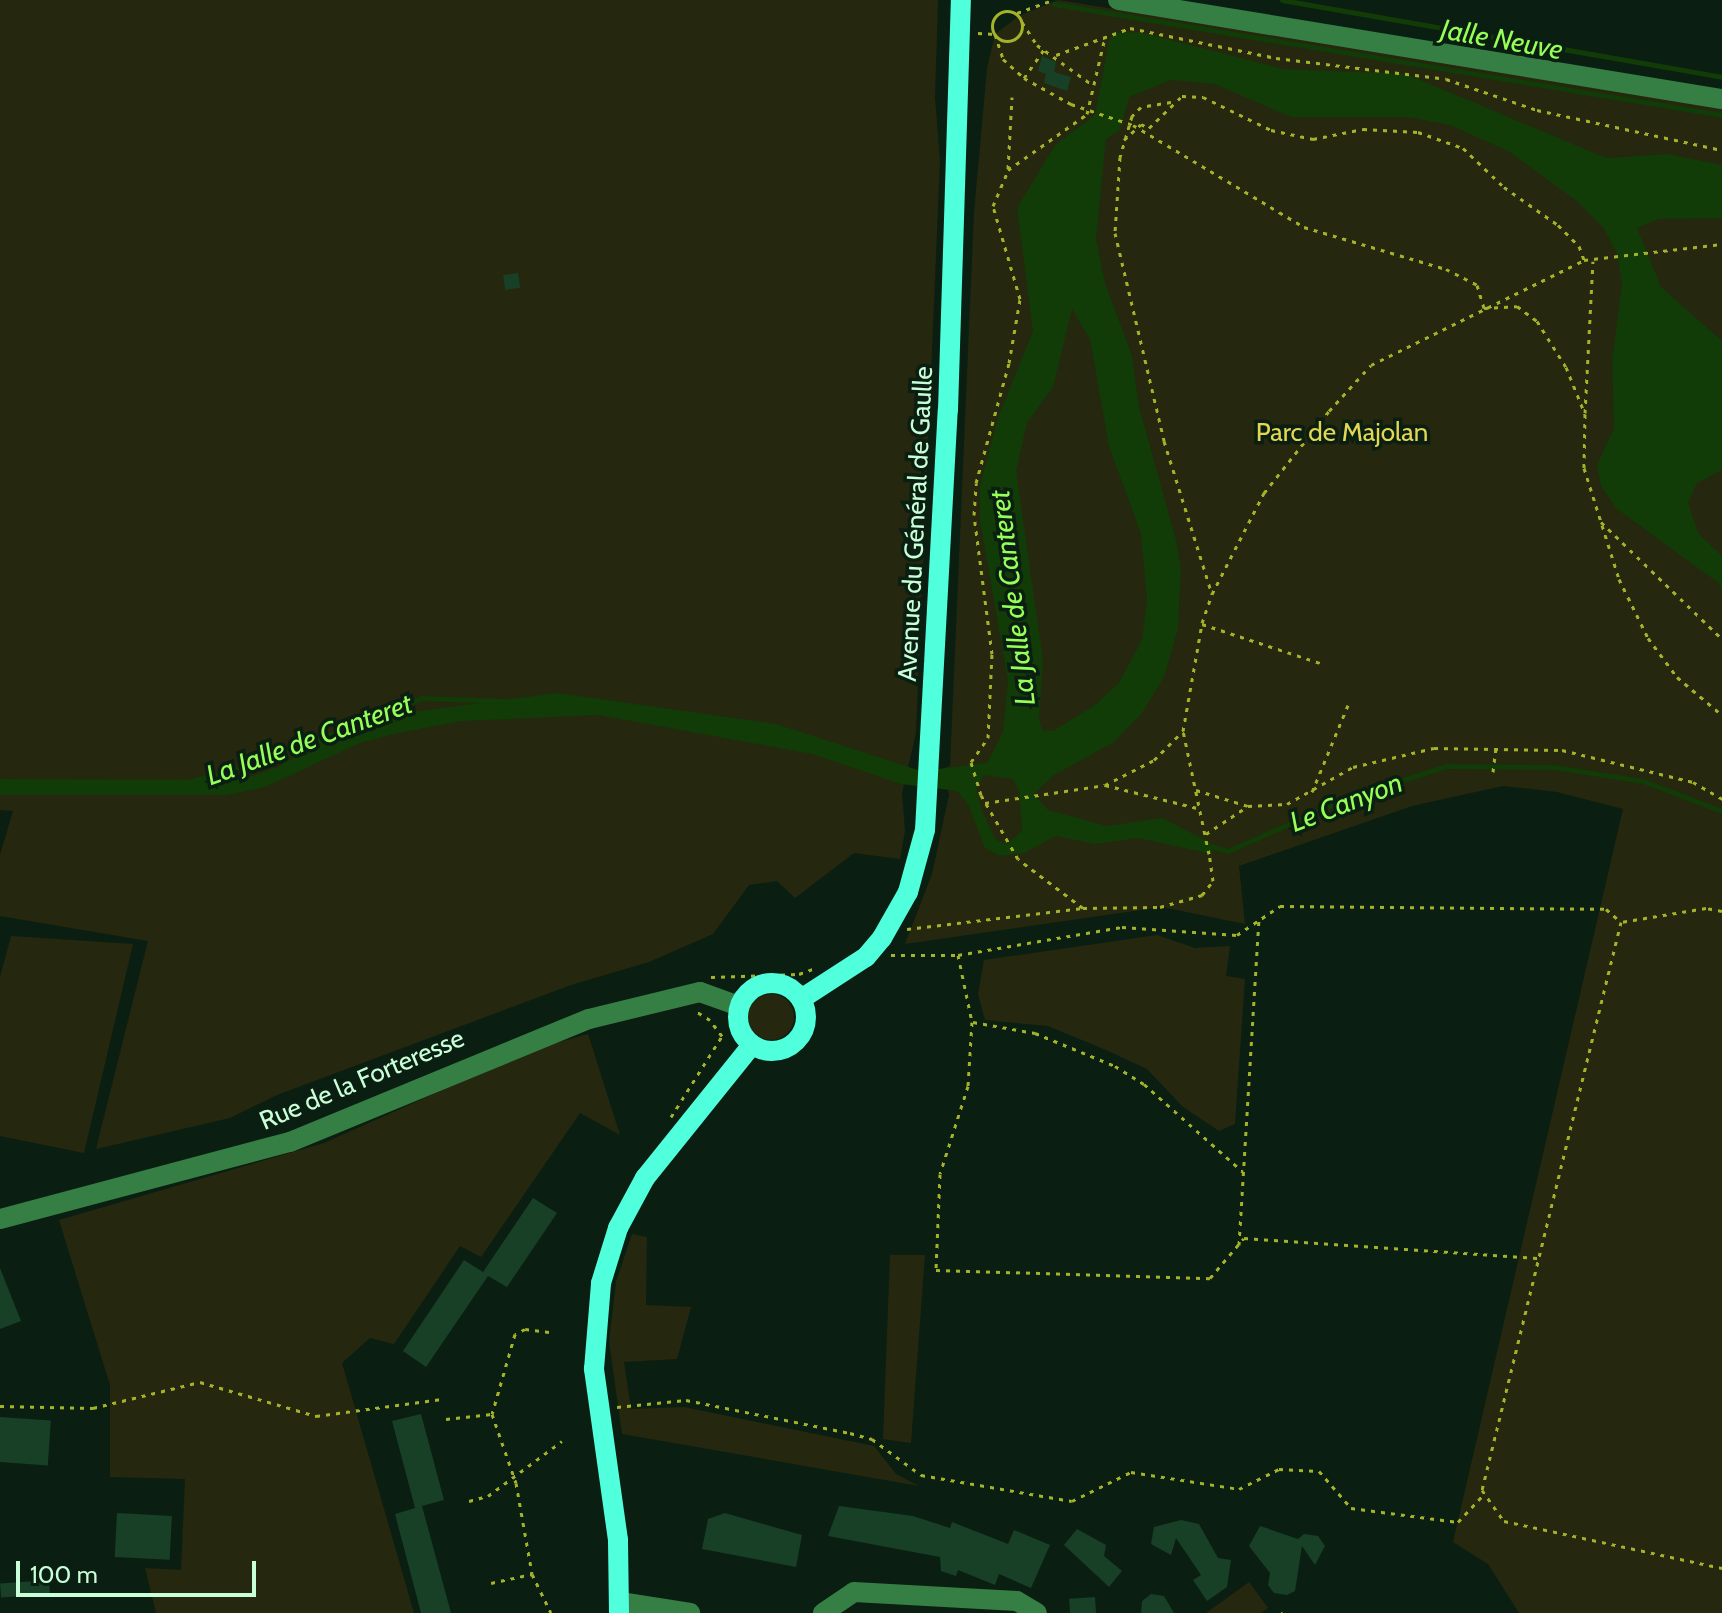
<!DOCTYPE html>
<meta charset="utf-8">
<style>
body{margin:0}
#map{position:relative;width:1722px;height:1613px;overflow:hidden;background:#0b1e12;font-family:Cabin,sans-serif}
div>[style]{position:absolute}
.green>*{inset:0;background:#25280e}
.round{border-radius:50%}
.water>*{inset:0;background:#113b07}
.stream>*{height:5px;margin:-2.5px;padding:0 2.5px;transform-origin:2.5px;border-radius:2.5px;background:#113b07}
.building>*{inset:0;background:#174026;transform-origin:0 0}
.path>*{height:3px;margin-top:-1.5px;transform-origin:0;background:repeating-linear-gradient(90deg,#a4b329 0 4px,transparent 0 10px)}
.path>.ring{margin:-1.5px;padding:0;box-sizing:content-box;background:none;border:3px solid #a4b329;border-radius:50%}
.minor>*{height:20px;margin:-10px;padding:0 10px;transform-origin:10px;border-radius:10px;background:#357f44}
.major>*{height:20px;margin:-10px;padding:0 10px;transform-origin:10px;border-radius:10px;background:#50ffdb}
.major>.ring{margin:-10px;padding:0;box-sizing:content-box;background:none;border:20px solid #50ffdb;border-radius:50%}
.path-bridge>*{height:3px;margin-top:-1.5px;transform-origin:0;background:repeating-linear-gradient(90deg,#a4b329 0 4px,transparent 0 10px)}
span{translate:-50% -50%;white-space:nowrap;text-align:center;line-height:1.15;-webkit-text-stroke:7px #0b1e12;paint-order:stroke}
.park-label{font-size:26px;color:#e2d652}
.street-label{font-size:26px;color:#c9ffd8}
.water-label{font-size:28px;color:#95ff57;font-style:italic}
.scale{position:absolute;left:16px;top:1561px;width:240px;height:36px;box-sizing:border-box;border:4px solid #c9ffd8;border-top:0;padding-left:10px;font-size:24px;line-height:28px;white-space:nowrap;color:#c9ffd8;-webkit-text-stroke:6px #0b1e12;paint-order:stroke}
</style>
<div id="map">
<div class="green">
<div style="clip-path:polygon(0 0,938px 0,935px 98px,940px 160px,916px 733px,902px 793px,905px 831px,900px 859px,854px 853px,795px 898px,777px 881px,749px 885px,713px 934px,649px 962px,571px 985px,277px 1095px,230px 1118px,96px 1149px,148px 941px,0 916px,0 855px,13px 811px,0 810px)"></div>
<div style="clip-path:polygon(1058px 0,1722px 106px,1722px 1613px,1519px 1613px,1488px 1564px,1453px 1542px,1623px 809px,1557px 792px,1503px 786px,1412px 806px,1239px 866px,1245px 924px,1162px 907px,905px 944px,932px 874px,949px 795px,945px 768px,950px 766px,974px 213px,987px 68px,995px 34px,1019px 16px)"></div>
<div style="clip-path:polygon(1157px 935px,1195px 948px,1230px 946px,1226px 976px,1245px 979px,1235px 1124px,1219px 1131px,1183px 1107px,1147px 1069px,1106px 1050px,1048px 1026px,985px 1020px,978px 994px,984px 960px)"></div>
<div style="clip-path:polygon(11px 936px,133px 944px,84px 1153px,0 1136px,0 977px)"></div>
<div class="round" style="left:748px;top:994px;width:46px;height:46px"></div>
<div style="clip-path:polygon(588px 1034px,620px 1135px,580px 1113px,481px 1257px,460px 1246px,394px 1344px,370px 1338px,342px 1363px,414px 1613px,156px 1613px,145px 1568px,181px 1570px,185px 1479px,110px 1477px,110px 1385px,59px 1220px,324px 1143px,534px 1049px)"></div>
<div style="clip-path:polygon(632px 1234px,647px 1237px,646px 1305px,691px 1307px,677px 1359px,624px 1362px,631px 1409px,684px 1407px,874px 1446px,896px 1474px,919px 1486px,622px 1434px,609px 1341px,616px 1282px)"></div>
<div style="clip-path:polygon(890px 1255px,925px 1255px,911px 1443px,883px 1439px)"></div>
<div style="clip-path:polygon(1249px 1582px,1268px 1608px,1261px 1613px,1206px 1613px)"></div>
</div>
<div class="water">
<div style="clip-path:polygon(evenodd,1139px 32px,1284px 69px,1406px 74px,1606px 158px,1668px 154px,1722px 165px,1722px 218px,1659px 219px,1637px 228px,1661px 287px,1722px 341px,1722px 470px,1697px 483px,1688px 502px,1698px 533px,1722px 556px,1722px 593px,1720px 584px,1617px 509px,1601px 486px,1597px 465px,1614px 428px,1612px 361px,1622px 284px,1617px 253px,1603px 227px,1577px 201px,1508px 151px,1450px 125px,1410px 117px,1291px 117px,1215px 84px,1171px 80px,1129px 97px,1120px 130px,1106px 139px,1096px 239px,1105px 283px,1132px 356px,1139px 407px,1176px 540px,1181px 569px,1178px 628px,1164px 677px,1142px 713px,1114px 742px,1054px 775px,1034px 794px,1048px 810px,1107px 826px,1162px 818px,1209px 842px,1213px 854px,1138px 838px,1095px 844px,1056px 836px,1024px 853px,1000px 856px,985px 848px,968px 804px,957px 791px,901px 784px,812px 754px,599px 715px,462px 721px,398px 733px,360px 743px,265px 787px,227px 795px,0 795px,0 779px,241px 780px,278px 767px,317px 742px,397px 714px,557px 693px,776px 724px,921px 771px,987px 763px,1003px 732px,1008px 681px,980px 521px,980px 485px,999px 415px,1033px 331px,1017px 208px,1055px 145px,1095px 115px,1109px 41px,1114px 33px,1139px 32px,1072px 309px,1090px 339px,1109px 446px,1141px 534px,1147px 599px,1142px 639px,1119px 683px,1095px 705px,1053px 731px,1042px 730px,1039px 720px,1043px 660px,1016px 471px,1027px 423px,1053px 387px,1072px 309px,1139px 32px,984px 775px,1013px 779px,1019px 791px,1022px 831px,1007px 844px,996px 840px,982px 811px,976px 788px,984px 775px)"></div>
</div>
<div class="stream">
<div style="left:1282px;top:0;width:447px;rotate:9.9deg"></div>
<div style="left:1054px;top:4px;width:677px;rotate:9.43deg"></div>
<div style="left:180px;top:784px;width:81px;rotate:-15.1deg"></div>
<div style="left:258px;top:763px;width:176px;rotate:-21.6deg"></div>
<div style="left:422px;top:698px;width:85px;rotate:2deg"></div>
<div style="left:1207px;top:845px;width:22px;rotate:16deg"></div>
<div style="left:1228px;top:851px;width:130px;rotate:-24deg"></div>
<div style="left:1347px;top:798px;width:104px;rotate:-17.9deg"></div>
<div style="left:1446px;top:766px;width:108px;rotate:0.5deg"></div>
<div style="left:1554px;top:767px;width:90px;rotate:8.9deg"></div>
<div style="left:1643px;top:781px;width:85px;rotate:20.8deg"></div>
</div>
<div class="building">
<div style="clip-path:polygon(1042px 56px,1056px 62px,1054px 72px,1071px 77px,1067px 91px,1044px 83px,1046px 74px,1038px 71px)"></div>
<div style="left:518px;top:273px;width:15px;height:15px;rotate:82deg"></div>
<div style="clip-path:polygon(533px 1198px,557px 1213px,507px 1287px,488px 1276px,426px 1367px,403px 1351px,464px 1260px,483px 1272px)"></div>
<div style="clip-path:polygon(0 1268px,21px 1321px,0 1329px)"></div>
<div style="clip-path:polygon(421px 1414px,444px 1500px,422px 1506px,451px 1613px,421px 1613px,395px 1514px,415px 1508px,392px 1421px)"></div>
<div style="left:0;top:1417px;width:51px;height:45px;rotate:4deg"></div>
<div style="clip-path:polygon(839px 1506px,913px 1516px,950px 1528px,952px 1522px,1008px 1544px,1014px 1530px,1050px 1545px,1031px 1588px,999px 1574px,995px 1585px,958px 1570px,956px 1576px,941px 1571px,940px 1557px,828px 1536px)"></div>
<div style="left:117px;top:1513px;width:55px;height:44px;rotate:3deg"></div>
<div style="clip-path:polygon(725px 1513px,802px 1535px,796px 1567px,702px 1549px,708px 1519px)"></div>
<div style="clip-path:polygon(1181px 1520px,1199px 1524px,1218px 1558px,1231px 1560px,1227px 1587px,1207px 1601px,1193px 1580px,1201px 1575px,1176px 1538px,1171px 1555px,1151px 1544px,1154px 1527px)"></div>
<div style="clip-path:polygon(1260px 1526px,1298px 1539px,1304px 1534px,1318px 1536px,1325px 1546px,1315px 1565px,1302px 1546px,1295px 1591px,1287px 1595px,1274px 1593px,1268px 1585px,1270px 1573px,1249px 1546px)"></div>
<div style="clip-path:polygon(1077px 1529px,1106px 1545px,1104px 1556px,1122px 1571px,1109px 1587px,1064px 1545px)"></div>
<div style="left:49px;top:1580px;width:14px;height:49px;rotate:86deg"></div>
<div style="clip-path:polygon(1151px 1594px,1164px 1596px,1174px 1613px,1141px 1613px,1142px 1601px)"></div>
<div style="left:1095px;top:1597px;width:16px;height:26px;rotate:86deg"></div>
</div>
<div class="path">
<div class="ring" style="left:992px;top:11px;width:27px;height:27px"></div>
<div style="left:1017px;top:13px;width:37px;rotate:-20deg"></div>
<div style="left:1022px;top:22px;width:27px;rotate:57deg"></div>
<div style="left:1037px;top:45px;width:70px;rotate:35.7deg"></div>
<div style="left:978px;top:33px;width:17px;rotate:3deg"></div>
<div style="left:995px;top:34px;width:26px;rotate:72deg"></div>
<div style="left:1003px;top:59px;width:28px;rotate:42deg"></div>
<div style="left:1024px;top:78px;width:54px;rotate:29deg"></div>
<div style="left:1056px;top:55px;width:79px;rotate:-20deg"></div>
<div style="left:1130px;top:28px;width:149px;rotate:11.6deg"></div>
<div style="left:1276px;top:58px;width:171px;rotate:7deg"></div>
<div style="left:1446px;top:79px;width:96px;rotate:18.8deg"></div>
<div style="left:1537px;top:110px;width:189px;rotate:12.2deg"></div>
<div style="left:1024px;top:78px;width:35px;rotate:-55deg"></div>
<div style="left:1171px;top:102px;width:30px;rotate:171deg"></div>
<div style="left:1141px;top:107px;width:13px;rotate:135deg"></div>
<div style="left:1132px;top:116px;width:43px;rotate:106.3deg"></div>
<div style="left:1120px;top:157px;width:76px;rotate:93.8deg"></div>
<div style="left:1115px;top:233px;width:214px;rotate:76.7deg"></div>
<div style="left:1164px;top:441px;width:160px;rotate:72.6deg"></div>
<div style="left:1133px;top:125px;width:199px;rotate:30.8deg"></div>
<div style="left:1304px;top:227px;width:148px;rotate:16.5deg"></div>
<div style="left:1446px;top:269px;width:35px;rotate:27deg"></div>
<div style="left:1477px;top:285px;width:24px;rotate:73deg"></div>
<div style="left:1484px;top:308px;width:33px;rotate:-3deg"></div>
<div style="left:1517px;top:306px;width:25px;rotate:37deg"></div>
<div style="left:1537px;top:321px;width:54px;rotate:57.8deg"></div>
<div style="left:1566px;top:367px;width:51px;rotate:68deg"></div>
<div style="left:1585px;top:414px;width:54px;rotate:91.1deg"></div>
<div style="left:1584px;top:468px;width:116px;rotate:72.5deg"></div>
<div style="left:1619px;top:579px;width:66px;rotate:63.8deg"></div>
<div style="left:1648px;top:638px;width:49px;rotate:53.4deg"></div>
<div style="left:1677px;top:677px;width:59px;rotate:40.2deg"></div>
<div style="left:1124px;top:140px;width:23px;rotate:-43deg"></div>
<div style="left:1141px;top:124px;width:9px;rotate:27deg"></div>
<div style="left:1149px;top:128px;width:46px;rotate:-44.1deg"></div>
<div style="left:1182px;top:96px;width:21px;rotate:3deg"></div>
<div style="left:1203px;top:97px;width:76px;rotate:25.9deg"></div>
<div style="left:1271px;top:130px;width:43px;rotate:12.1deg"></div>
<div style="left:1313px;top:139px;width:51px;rotate:-11.3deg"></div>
<div style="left:1363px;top:129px;width:55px;rotate:3.1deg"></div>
<div style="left:1418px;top:132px;width:48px;rotate:19.6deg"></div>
<div style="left:1463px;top:148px;width:57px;rotate:43.6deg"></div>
<div style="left:1504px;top:187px;width:66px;rotate:35.1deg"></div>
<div style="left:1558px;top:225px;width:30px;rotate:45deg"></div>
<div style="left:1579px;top:246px;width:15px;rotate:70deg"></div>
<div style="left:1008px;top:169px;width:72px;rotate:-86.8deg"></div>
<div style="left:1585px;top:413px;width:152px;rotate:-87deg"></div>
<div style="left:1601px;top:522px;width:168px;rotate:44deg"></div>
<div style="left:1202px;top:624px;width:124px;rotate:18.3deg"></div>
<div style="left:1493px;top:772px;width:26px;rotate:-83deg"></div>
<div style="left:1105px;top:785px;width:55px;rotate:-27deg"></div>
<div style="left:1154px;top:760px;width:41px;rotate:-45deg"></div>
<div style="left:1196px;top:790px;width:54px;rotate:17.1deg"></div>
<div style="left:1312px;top:792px;width:94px;rotate:-67.5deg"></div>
<div style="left:985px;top:803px;width:121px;rotate:-8.5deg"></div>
<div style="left:1105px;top:785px;width:99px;rotate:14deg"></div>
<div style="left:1206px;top:834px;width:50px;rotate:-33.7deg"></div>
<div style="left:1248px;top:806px;width:39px;rotate:-3deg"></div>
<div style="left:1287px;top:804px;width:76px;rotate:-29.3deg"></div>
<div style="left:1353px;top:767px;width:83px;rotate:-13.2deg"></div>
<div style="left:1434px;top:748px;width:128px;rotate:0.9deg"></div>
<div style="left:1562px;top:750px;width:135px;rotate:13.7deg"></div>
<div style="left:1693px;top:782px;width:34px;rotate:30deg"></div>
<div style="left:1083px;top:908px;width:81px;rotate:-143deg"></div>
<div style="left:1018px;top:859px;width:74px;rotate:-120deg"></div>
<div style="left:981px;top:795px;width:34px;rotate:-107deg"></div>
<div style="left:971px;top:762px;width:29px;rotate:-55deg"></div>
<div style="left:988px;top:738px;width:84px;rotate:-87.3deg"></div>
<div style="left:992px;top:654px;width:140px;rotate:-97.4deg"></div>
<div style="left:974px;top:515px;width:32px;rotate:-86deg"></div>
<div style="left:976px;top:483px;width:124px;rotate:-74.6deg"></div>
<div style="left:1009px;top:363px;width:65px;rotate:-80.2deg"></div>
<div style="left:1020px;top:299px;width:97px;rotate:-106.2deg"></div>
<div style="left:993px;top:206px;width:39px;rotate:-67deg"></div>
<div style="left:1008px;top:170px;width:97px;rotate:-35.3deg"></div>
<div style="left:1087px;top:114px;width:79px;rotate:-76.8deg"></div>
<div style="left:1722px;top:911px;width:16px;rotate:-169deg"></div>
<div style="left:1706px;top:908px;width:86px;rotate:170.6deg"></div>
<div style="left:1621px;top:922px;width:585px;rotate:103.75deg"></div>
<div style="left:1482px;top:1490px;width:38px;rotate:55deg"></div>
<div style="left:1504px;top:1521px;width:223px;rotate:12.2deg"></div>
<div style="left:907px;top:929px;width:177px;rotate:-6.8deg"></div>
<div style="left:1083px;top:908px;width:77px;rotate:-0.7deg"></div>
<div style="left:1160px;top:907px;width:44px;rotate:-15.9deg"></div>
<div style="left:1202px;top:895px;width:18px;rotate:-52deg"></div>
<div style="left:1213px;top:881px;width:27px;rotate:-98deg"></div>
<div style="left:1209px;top:854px;width:126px;rotate:-101.9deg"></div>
<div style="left:1183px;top:731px;width:110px;rotate:-80deg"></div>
<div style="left:1202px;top:623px;width:31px;rotate:-71deg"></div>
<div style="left:1212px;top:594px;width:114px;rotate:-62.8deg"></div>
<div style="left:1264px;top:493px;width:105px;rotate:-51.6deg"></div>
<div style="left:1329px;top:411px;width:62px;rotate:-47.6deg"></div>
<div style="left:1371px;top:365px;width:237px;rotate:-26.2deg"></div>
<div style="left:1584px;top:260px;width:139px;rotate:-6.6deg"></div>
<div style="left:891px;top:955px;width:67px"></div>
<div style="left:958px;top:955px;width:68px;rotate:78.2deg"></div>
<div style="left:972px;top:1022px;width:64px;rotate:93.6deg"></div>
<div style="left:968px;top:1086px;width:92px;rotate:107.7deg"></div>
<div style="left:940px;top:1174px;width:96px;rotate:92.4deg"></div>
<div style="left:936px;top:1270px;width:274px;rotate:1.7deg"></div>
<div style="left:1210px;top:1278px;width:52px;rotate:-49.6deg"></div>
<div style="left:1244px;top:1238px;width:296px;rotate:3.9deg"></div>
<div style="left:958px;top:955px;width:166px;rotate:-9.7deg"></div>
<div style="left:1122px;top:927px;width:115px;rotate:4deg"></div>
<div style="left:1237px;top:935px;width:52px;rotate:-34deg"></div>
<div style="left:1280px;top:906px;width:326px;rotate:0.5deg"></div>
<div style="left:1606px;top:909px;width:20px;rotate:41deg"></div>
<div style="left:711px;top:977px;width:88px;rotate:-2deg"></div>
<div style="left:799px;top:974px;width:15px;rotate:-20deg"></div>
<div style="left:973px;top:1022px;width:63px;rotate:10.1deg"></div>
<div style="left:1035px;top:1033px;width:87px;rotate:22.4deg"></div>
<div style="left:1115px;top:1066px;width:34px;rotate:32deg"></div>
<div style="left:1144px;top:1084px;width:132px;rotate:41.6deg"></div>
<div style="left:671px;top:1117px;width:96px;rotate:-57.8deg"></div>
<div style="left:722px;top:1036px;width:20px;rotate:-127deg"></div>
<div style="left:710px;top:1020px;width:15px;rotate:-148deg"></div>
<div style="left:1239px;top:1245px;width:327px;rotate:-86.5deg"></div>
<div style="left:549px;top:1332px;width:24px;rotate:-173deg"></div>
<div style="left:525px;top:1329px;width:11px;rotate:153deg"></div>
<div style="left:515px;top:1334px;width:83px;rotate:106deg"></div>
<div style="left:492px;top:1414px;width:73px;rotate:70.8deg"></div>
<div style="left:516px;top:1483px;width:92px;rotate:80deg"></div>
<div style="left:532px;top:1574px;width:43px;rotate:64deg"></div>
<div style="left:0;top:1406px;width:93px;rotate:1.2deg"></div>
<div style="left:93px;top:1408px;width:110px;rotate:-13.7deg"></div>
<div style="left:200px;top:1382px;width:121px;rotate:16.3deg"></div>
<div style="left:316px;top:1416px;width:127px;rotate:-7.7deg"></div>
<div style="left:617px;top:1407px;width:69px;rotate:-5.8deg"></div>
<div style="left:686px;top:1400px;width:167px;rotate:11.4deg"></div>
<div style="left:850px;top:1433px;width:23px;rotate:15deg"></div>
<div style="left:872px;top:1439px;width:61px;rotate:36.3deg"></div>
<div style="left:921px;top:1475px;width:153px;rotate:9.8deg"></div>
<div style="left:1072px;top:1501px;width:66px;rotate:-26.2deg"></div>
<div style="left:1131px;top:1472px;width:109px;rotate:8.9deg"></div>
<div style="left:1239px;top:1489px;width:45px;rotate:-26.6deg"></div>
<div style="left:1279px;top:1469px;width:40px;rotate:2.9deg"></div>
<div style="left:1319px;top:1471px;width:49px;rotate:49.1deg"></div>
<div style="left:1351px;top:1508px;width:108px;rotate:7.5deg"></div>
<div style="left:1458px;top:1522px;width:38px;rotate:-47deg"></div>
<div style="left:446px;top:1419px;width:46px;rotate:-6.2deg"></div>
<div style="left:469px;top:1501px;width:20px;rotate:-15deg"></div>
<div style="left:488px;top:1496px;width:92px;rotate:-36.6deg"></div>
<div style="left:491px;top:1583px;width:42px;rotate:-12.4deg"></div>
<div style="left:1281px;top:1612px;width:1px;rotate:45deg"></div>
</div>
<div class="minor">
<div style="left:1118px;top:0;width:612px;rotate:9.31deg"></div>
<div style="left:0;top:1219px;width:300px;rotate:-14.9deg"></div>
<div style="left:290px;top:1142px;width:323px;rotate:-22.4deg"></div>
<div style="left:589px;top:1019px;width:114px;rotate:-13.7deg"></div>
<div style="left:700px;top:992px;width:41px;rotate:19.7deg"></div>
<div style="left:620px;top:1602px;width:71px;rotate:8.9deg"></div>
<div style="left:823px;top:1613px;width:37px;rotate:-34deg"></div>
<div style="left:854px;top:1592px;width:163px;rotate:3.2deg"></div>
<div style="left:1017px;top:1601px;width:23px;rotate:31deg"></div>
</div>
<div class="major">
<div class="ring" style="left:738px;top:983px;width:48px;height:48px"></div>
<div style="left:801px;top:999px;width:77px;rotate:-32.9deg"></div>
<div style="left:866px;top:957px;width:25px;rotate:-50deg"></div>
<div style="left:882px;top:938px;width:53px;rotate:-60.5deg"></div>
<div style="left:908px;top:892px;width:64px;rotate:-74.7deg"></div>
<div style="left:925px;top:830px;width:421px;rotate:-86.9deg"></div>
<div style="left:948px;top:410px;width:410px;rotate:-88.2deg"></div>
<div style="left:619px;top:1613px;width:73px;rotate:-90.8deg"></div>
<div style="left:618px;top:1540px;width:173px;rotate:-98deg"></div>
<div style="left:594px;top:1369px;width:86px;rotate:-85.3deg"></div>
<div style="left:601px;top:1283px;width:58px;rotate:-72.8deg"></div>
<div style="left:618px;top:1228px;width:57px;rotate:-61.6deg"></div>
<div style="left:645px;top:1178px;width:171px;rotate:-51.2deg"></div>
</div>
<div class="path-bridge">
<div style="left:1071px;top:104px;width:65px;rotate:18.7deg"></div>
</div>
<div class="park-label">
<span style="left:1342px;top:433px">Parc de Majolan</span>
</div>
<div class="street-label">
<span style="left:916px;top:524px;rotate:-87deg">Avenue du Général de Gaulle</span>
<span style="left:362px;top:1080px;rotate:-23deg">Rue de la Forteresse</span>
</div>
<div class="water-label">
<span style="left:1502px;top:39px;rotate:10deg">Jalle Neuve</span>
<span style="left:1012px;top:598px;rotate:-97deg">La Jalle de Canteret</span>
<span style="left:309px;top:739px;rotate:-20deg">La Jalle de Canteret</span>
<span style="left:1346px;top:802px;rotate:-21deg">Le Canyon</span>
</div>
<div class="scale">100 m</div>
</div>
